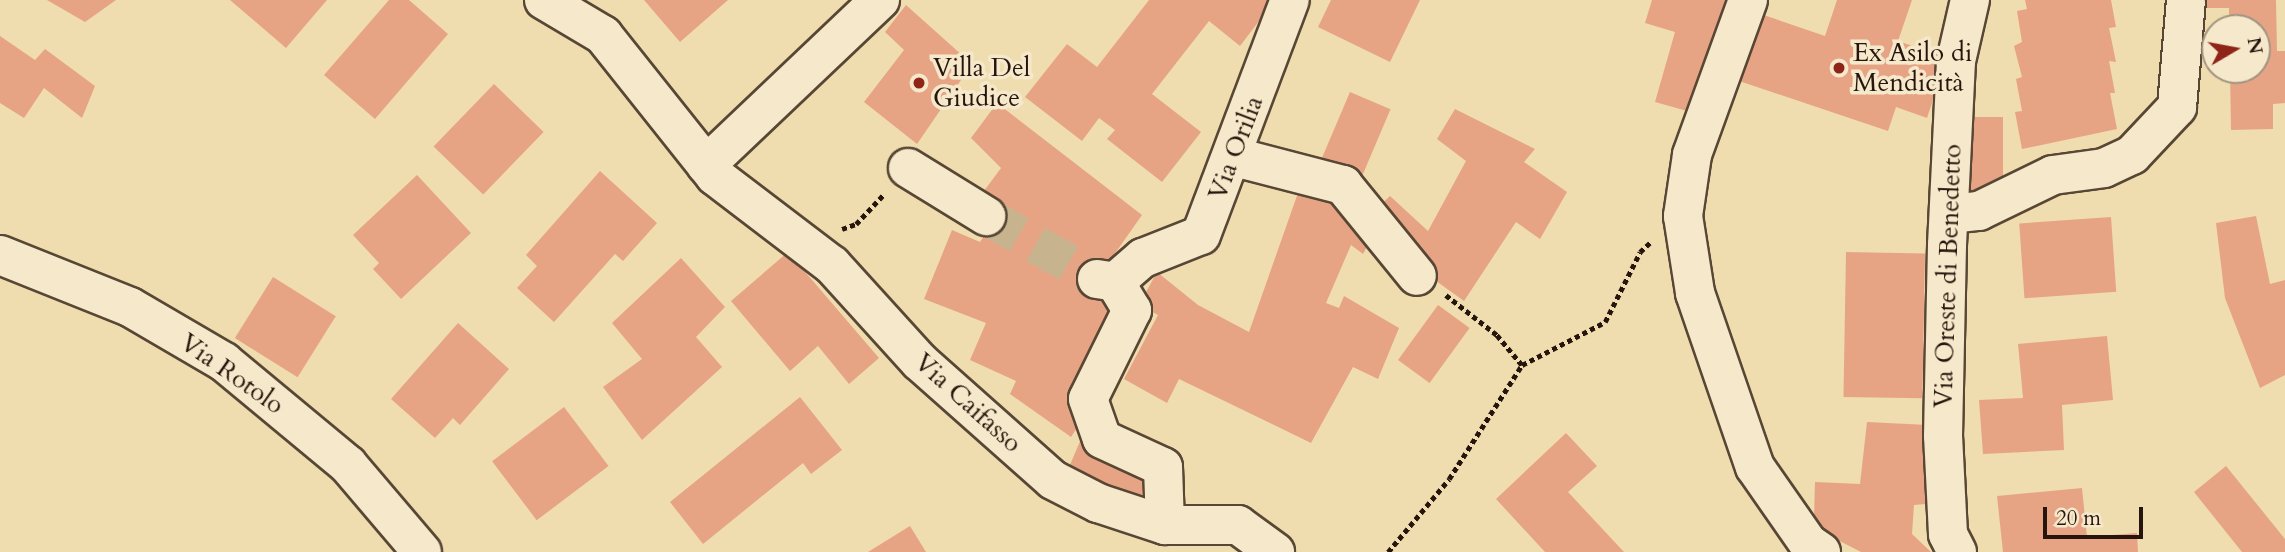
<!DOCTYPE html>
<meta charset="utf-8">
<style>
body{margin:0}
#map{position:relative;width:2285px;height:552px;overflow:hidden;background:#efdcaf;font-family:Cardo,serif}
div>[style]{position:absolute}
.building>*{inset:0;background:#e7a485;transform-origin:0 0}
.minor-tunnel>*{height:38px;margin-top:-19px;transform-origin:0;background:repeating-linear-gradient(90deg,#c7b48e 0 38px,transparent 0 57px)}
.path>*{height:4.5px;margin-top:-2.25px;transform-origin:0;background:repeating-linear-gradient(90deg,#26150c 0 5px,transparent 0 8.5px)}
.roads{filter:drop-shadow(2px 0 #584735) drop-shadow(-2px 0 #584735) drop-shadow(0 2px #584735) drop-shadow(0 -2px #584735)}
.minor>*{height:38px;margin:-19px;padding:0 19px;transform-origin:19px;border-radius:19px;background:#f5e8cb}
.dots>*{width:19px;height:19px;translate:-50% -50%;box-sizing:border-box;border:4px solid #f5e8cb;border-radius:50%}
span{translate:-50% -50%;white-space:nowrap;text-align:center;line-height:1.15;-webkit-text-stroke:7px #f5e8cb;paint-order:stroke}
.poi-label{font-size:26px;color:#26150c}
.left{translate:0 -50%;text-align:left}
.street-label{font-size:26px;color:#26150c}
.north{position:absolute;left:2201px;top:14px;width:70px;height:70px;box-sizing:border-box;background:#f5e8cb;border:2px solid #a2947f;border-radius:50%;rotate:80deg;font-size:19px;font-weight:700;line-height:28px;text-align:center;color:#26150c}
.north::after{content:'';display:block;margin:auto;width:24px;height:32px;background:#8f2418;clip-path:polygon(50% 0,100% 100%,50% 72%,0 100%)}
.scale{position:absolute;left:2043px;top:507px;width:100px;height:32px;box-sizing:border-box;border:4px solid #26150c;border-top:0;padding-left:9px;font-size:21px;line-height:24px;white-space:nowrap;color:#26150c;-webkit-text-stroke:5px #f5e8cb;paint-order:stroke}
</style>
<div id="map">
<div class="building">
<div style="clip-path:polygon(47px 0,116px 0,85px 22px)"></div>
<div style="clip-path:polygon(230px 0,327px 0,286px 48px)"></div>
<div style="clip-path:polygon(389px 0,409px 0,448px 34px,375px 119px,324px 75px)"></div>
<div style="clip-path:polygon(644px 0,728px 0,680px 42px)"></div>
<div style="clip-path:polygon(1149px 0,1275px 0,1240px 46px,1209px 21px,1152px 94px,1201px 132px,1162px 182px,1107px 139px,1115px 130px,1099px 118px,1082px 141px,1025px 97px,1067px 44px,1097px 67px)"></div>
<div style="clip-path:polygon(1331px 0,1420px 0,1390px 62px,1318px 27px)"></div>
<div style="clip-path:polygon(1652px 0,1739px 0,1705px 116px,1655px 102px,1675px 32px,1645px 23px)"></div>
<div style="clip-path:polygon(1837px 0,1912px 0,1898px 41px,1947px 58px,1927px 118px,1896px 107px,1888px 131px,1730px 78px,1752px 11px,1825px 36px)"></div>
<div style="clip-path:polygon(2025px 0,2111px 0,2116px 27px,2109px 28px,2116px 62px,2109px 61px,2115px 93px,2110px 93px,2117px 129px,2022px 149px,2015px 112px,2022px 111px,2016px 79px,2022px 77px,2014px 46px,2022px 42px,2017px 11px,2027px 9px)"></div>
<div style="clip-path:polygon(2201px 0,2276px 0,2277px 51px,2285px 51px,2285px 103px,2273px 104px,2273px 129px,2231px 130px,2230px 70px,2257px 70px,2257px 28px,2229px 28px,2229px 8px,2201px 8px)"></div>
<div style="clip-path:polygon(906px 5px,972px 64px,917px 144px,864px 102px,904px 50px,885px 32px)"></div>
<div style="clip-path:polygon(0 36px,35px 60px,45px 49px,95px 86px,82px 118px,44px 88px,24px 118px,0 103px)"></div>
<div style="left:494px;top:84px;width:69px;height:87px;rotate:44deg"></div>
<div style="left:1350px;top:92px;width:44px;height:74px;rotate:23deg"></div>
<div style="clip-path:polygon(997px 103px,1142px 215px,1097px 279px,1128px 311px,1089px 410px,1071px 437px,1010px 394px,1016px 381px,970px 360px,986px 323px,924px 299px,952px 230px,980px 242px,1000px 211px,981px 195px,1001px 168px,971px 138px)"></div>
<div style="clip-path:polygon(1455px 109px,1535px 149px,1524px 162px,1567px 192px,1540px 239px,1516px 222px,1464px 301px,1418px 268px,1375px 210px,1390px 196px,1428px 231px,1466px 161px,1437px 139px)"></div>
<div style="left:1969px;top:117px;width:34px;height:78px"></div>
<div style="clip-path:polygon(600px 171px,657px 223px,623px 261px,615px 254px,554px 322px,517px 288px,537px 266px,526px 255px)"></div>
<div style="clip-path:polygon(417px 175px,471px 233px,401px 299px,373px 269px,379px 263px,353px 235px)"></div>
<div style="clip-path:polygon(1299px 190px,1336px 197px,1376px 231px,1363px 254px,1351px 245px,1326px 303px,1339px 308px,1344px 296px,1399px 328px,1378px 379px,1353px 367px,1311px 443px,1179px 379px,1167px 403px,1124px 379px,1158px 315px,1139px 305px,1157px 272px,1198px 305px,1249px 332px)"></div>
<div style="clip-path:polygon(2256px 216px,2270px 284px,2285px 280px,2285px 375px,2260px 388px,2225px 298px,2216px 223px)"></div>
<div style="left:2111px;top:217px;width:75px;height:92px;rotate:86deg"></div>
<div style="clip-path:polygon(788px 252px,879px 358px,849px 384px,818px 346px,790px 371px,731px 301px)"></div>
<div style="left:1846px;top:252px;width:79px;height:145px;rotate:1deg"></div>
<div style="clip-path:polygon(681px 258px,725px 307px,696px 337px,722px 367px,642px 440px,603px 387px,642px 359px,612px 323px)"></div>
<div style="left:273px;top:277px;width:74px;height:72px;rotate:32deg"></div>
<div style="left:1438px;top:305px;width:39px;height:68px;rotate:36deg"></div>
<div style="clip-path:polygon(458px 323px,509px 369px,460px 425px,453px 418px,435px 438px,391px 399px)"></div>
<div style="clip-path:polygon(2107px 336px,2113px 400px,2062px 405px,2064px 450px,1983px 454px,1979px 400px,2023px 398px,2018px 344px)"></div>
<div style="clip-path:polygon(800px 397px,842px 450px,811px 474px,803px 463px,703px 544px,670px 502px)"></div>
<div style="left:564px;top:407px;width:74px;height:90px;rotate:53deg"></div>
<div style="clip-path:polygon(1867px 422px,1928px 425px,1926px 504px,1914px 505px,1912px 534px,1931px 552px,1861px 552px,1828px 535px,1814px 518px,1815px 482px,1860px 484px)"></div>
<div style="clip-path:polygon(1566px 433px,1597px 466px,1568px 492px,1624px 552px,1545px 552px,1496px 499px)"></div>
<div style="left:1081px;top:439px;width:86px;height:35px;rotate:23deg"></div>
<div style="clip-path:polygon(2226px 466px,2285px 539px,2285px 552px,2242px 552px,2194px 492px)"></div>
<div style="clip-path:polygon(2082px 488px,2087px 537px,2137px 533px,2138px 552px,2003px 552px,1997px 496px)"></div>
<div style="clip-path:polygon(910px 526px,926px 552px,868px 552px)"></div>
</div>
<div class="minor-tunnel">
<div style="left:986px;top:216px;width:128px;rotate:29.6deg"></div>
</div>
<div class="path">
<div style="left:842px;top:229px;width:15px;rotate:-20deg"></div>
<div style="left:856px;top:224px;width:42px;rotate:-46.9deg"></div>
<div style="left:1446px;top:295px;width:65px;rotate:38.1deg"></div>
<div style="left:1497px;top:335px;width:39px;rotate:50deg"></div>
<div style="left:1388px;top:552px;width:95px;rotate:-50.1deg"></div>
<div style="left:1449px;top:479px;width:135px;rotate:-57.4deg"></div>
<div style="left:1522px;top:365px;width:93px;rotate:-27.4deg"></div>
<div style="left:1605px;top:322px;width:78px;rotate:-63.4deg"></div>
<div style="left:1640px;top:252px;width:16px;rotate:-43deg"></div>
</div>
<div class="roads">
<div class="minor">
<div style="left:544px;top:0;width:69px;rotate:30.7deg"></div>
<div style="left:603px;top:35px;width:180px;rotate:51.5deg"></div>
<div style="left:715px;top:176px;width:147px;rotate:37.3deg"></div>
<div style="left:832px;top:265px;width:130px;rotate:47.8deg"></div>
<div style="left:919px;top:361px;width:179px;rotate:41.6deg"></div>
<div style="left:1053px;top:480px;width:51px;rotate:27.1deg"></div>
<div style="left:1098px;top:503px;width:71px;rotate:18.2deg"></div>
<div style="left:1165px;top:525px;width:73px"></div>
<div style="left:1238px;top:525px;width:46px;rotate:36.1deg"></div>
<div style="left:1748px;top:0;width:165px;rotate:109.9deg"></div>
<div style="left:1692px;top:155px;width:62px;rotate:98.4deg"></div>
<div style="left:1683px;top:216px;width:78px;rotate:81.1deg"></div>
<div style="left:1695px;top:293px;width:184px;rotate:71deg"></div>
<div style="left:1755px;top:467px;width:93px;rotate:55.1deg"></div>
<div style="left:1808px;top:543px;width:16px;rotate:35deg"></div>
<div style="left:1235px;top:157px;width:112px;rotate:14.5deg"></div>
<div style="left:1343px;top:185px;width:117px;rotate:50.9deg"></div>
<div style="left:706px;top:165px;width:240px;rotate:-43.5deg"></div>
<div style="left:908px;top:168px;width:92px;rotate:31.6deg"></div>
<div style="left:1950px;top:214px;width:29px;rotate:-6deg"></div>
<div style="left:1979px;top:211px;width:82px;rotate:-25.9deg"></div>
<div style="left:2053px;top:175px;width:51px;rotate:-7.8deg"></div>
<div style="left:2104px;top:168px;width:31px;rotate:-25deg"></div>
<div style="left:2132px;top:155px;width:66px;rotate:-46.8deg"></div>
<div style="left:2177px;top:107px;width:107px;rotate:-85.2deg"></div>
<div style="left:0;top:255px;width:140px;rotate:21.8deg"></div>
<div style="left:130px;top:307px;width:109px;rotate:30.3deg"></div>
<div style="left:224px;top:362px;width:161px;rotate:39.7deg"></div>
<div style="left:348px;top:465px;width:114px;rotate:49.6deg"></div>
<div style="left:1097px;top:279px;width:18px;rotate:9deg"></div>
<div style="left:1115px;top:282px;width:37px;rotate:-41deg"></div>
<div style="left:1143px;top:258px;width:62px;rotate:-21.6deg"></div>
<div style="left:1201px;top:235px;width:251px;rotate:-69.3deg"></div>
<div style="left:1115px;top:282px;width:33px;rotate:59deg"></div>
<div style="left:1132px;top:310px;width:99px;rotate:116.3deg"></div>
<div style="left:1088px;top:399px;width:42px;rotate:70.7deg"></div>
<div style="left:1102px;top:439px;width:67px;rotate:24.7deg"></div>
<div style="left:1163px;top:467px;width:58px;rotate:88deg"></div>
<div style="left:1957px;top:552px;width:20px;rotate:-117deg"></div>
<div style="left:1948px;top:534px;width:98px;rotate:-92.9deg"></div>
<div style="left:1943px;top:436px;width:191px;rotate:-88.8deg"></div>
<div style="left:1947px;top:245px;width:184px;rotate:-87.2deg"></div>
<div style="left:1956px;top:61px;width:63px;rotate:-77.1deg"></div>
</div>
</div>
<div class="dots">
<div style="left:1839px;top:68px;background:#8f2418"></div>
<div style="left:919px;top:83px;background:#8f2418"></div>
</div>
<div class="poi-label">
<span class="left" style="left:1853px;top:68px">Ex Asilo di<br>Mendicità</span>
<span class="left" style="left:933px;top:83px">Villa Del<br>Giudice</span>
</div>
<div class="street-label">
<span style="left:1236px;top:148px;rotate:-69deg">Via Orilia</span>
<span style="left:1948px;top:276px;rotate:-88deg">Via Oreste di Benedetto</span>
<span style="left:232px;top:374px;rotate:35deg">Via Rotolo</span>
<span style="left:968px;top:403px;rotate:42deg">Via Caifasso</span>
</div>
<div class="north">N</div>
<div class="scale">20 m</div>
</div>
